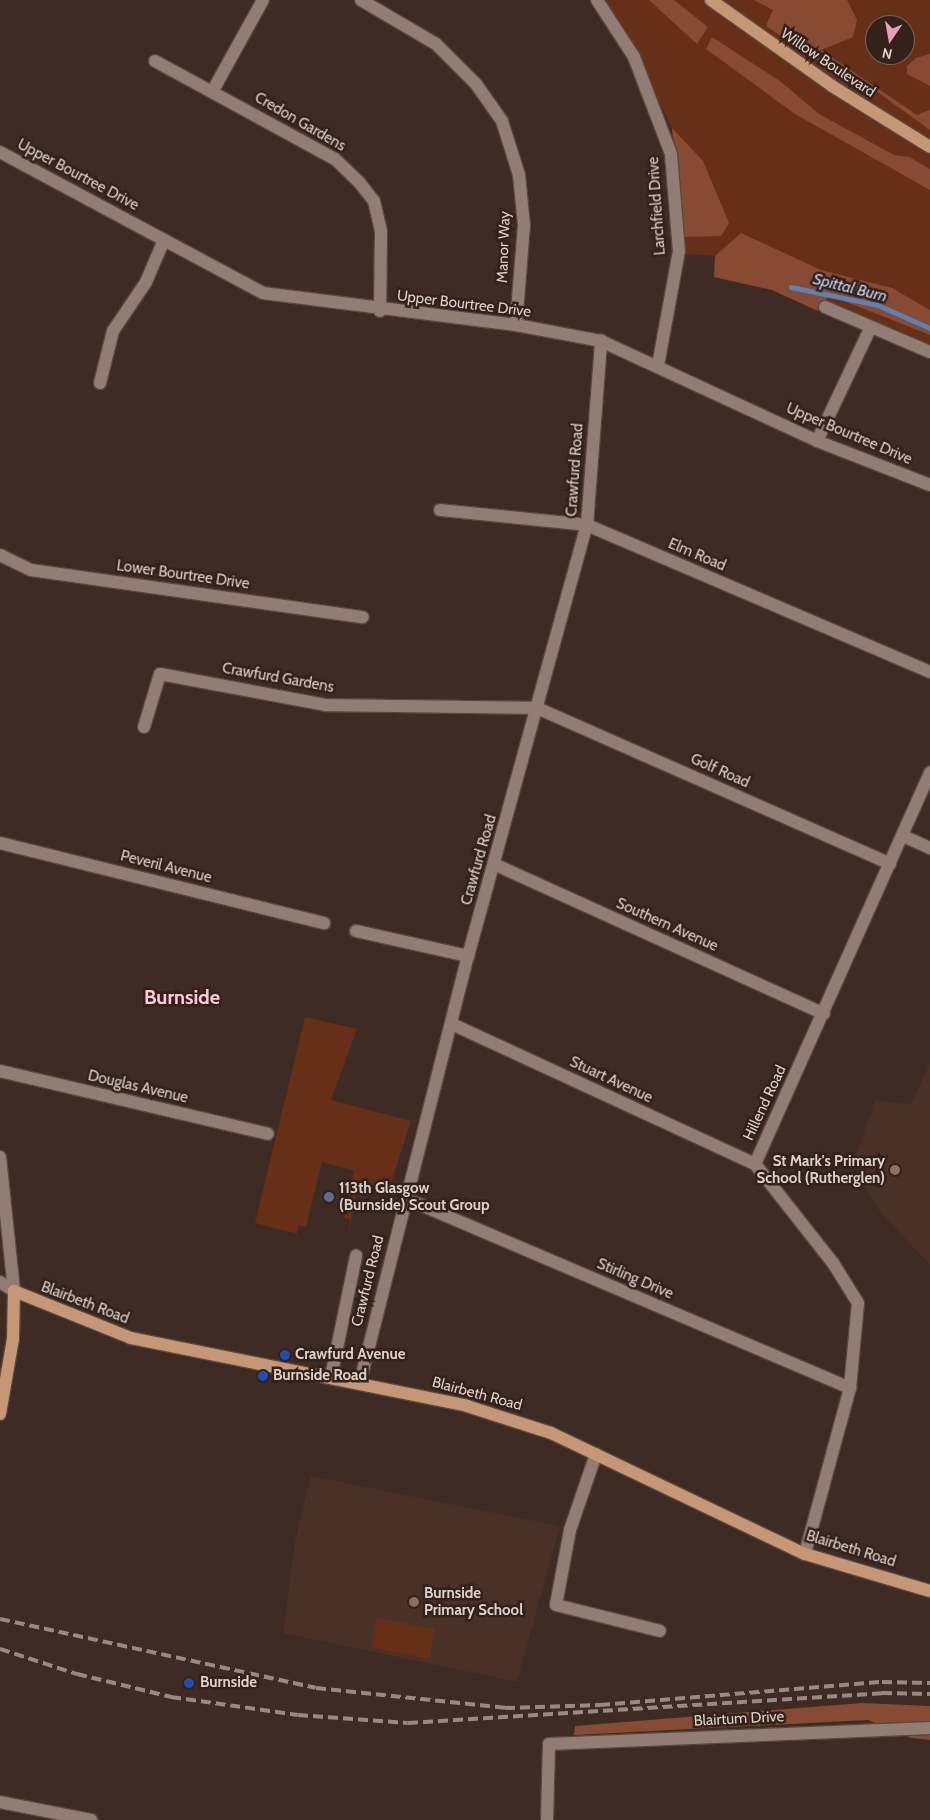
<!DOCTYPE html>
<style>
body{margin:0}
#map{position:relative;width:930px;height:1820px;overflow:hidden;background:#3d2b24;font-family:Cabin,sans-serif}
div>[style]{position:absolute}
.built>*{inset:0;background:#493127}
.green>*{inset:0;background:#672f18;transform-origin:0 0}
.forest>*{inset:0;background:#874b34}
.stream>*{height:4.5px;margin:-2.25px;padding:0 2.25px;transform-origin:2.25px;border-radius:2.25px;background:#5b82b4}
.roads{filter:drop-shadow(1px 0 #584842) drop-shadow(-1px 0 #584842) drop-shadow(0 1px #584842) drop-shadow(0 -1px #584842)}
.minor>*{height:12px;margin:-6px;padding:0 6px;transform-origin:6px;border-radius:6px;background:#927d74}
.major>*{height:12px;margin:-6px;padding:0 6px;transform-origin:6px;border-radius:6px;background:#c69774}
.rail>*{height:4px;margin-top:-2px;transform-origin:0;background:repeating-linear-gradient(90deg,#978983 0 10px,transparent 0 15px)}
.dots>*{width:14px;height:14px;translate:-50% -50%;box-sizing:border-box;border:2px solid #33211a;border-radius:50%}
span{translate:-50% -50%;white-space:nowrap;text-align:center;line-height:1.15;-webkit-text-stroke:5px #33211a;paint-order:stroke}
.street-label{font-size:15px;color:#dcd0cb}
.poi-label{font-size:15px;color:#dcd0cb;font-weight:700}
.right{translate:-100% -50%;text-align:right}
.left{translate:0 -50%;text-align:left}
.water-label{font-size:16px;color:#bdd3f1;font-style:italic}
.district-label{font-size:20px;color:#fccada;font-weight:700}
.north{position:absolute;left:865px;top:15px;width:50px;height:50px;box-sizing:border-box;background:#33211a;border:1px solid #776761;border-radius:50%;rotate:192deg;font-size:14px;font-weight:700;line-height:20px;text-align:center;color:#dcd0cb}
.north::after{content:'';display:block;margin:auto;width:18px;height:22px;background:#ef9ab8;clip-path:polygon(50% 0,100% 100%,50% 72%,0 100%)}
</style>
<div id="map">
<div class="built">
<div style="clip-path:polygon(930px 1063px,930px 1265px,881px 1213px,863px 1185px,856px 1156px,875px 1100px,911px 1104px)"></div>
<div style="clip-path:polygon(311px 1476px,560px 1526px,517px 1682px,283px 1633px,295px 1542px)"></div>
</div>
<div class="green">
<div style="clip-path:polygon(evenodd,602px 0,930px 0,930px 346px,823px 299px,818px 311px,772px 290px,714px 277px,715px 256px,685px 254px,672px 128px,633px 50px,602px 0,875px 25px,905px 25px,905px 55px,875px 55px,875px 25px)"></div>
<div style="clip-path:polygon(305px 1017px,357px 1029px,331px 1100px,411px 1121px,388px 1192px,359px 1180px,349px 1233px,350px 1219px,344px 1218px,354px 1171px,322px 1162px,306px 1227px,299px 1225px,297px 1234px,255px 1223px)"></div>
<div style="left:377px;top:1618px;width:59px;height:30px;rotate:11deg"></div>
</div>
<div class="forest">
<div style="clip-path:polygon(649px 0,674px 0,708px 27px,697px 44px)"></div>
<div style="clip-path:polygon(754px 0,847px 0,857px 20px,853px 37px,821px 50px,917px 115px,930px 110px,930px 130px,865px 83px,815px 59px,766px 26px,773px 10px)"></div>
<div style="clip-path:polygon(712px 37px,780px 81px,819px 114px,894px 155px,909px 157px,930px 169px,930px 190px,795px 114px,706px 49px)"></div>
<div style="clip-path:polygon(930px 54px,930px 86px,907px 74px,907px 66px,916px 58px)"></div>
<div style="clip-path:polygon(672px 128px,703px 161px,729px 223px,721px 236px,685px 237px)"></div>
<div style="clip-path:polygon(741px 233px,821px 270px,892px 288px,930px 310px,930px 335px,829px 295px,818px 311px,772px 290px,714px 277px,715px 256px)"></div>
<div style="clip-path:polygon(861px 1703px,930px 1706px,930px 1740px,911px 1738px,868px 1720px,574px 1735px,575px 1726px)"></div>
</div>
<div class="stream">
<div style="left:791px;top:287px;width:89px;rotate:11.7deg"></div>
<div style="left:878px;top:305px;width:57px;rotate:23.9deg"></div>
</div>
<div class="roads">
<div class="minor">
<div style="left:361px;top:0;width:87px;rotate:30.4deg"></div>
<div style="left:436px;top:44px;width:57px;rotate:45deg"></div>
<div style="left:476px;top:84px;width:45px;rotate:54.9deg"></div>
<div style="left:502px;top:121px;width:57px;rotate:72.5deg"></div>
<div style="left:519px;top:175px;width:50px;rotate:84.3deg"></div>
<div style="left:524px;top:225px;width:100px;rotate:94.6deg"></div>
<div style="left:597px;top:0;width:68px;rotate:57deg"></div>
<div style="left:634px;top:57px;width:104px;rotate:69.1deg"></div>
<div style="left:671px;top:154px;width:97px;rotate:85.3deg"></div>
<div style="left:679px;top:251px;width:116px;rotate:100.4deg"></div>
<div style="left:155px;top:61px;width:205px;rotate:28.6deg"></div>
<div style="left:335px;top:159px;width:33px;rotate:44deg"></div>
<div style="left:359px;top:182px;width:24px;rotate:52deg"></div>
<div style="left:374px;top:201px;width:32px;rotate:77deg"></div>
<div style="left:381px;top:232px;width:79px;rotate:90.7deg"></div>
<div style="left:212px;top:92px;width:105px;rotate:-61deg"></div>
<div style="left:0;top:152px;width:298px;rotate:28.2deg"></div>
<div style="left:263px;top:293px;width:255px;rotate:7.2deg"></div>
<div style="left:516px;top:325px;width:86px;rotate:10.7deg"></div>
<div style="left:601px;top:341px;width:238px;rotate:24.8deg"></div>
<div style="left:817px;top:441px;width:121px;rotate:21.3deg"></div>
<div style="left:825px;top:307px;width:114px;rotate:23.2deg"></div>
<div style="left:100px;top:383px;width:54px;rotate:-76deg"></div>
<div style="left:113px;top:331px;width:59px;rotate:-56deg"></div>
<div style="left:146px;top:282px;width:46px;rotate:-66.8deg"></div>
<div style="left:817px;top:441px;width:126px;rotate:-64.7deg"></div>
<div style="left:440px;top:510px;width:148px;rotate:5.8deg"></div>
<div style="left:587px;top:525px;width:373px;rotate:23.2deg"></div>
<div style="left:0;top:555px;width:34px;rotate:26deg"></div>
<div style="left:31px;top:570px;width:335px;rotate:8.1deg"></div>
<div style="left:144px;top:727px;width:55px;rotate:-73.2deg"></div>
<div style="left:160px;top:674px;width:168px;rotate:10.6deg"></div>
<div style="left:325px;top:705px;width:212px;rotate:0.8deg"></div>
<div style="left:537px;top:708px;width:386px;rotate:23.8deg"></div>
<div style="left:903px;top:836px;width:30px;rotate:24deg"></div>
<div style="left:0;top:843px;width:334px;rotate:13.9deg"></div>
<div style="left:496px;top:865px;width:360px;rotate:24.4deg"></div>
<div style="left:356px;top:931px;width:115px;rotate:12.6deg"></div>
<div style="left:454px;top:1025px;width:332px;rotate:24.8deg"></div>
<div style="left:755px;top:1164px;width:126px;rotate:51.8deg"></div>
<div style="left:833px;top:1263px;width:47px;rotate:58deg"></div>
<div style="left:858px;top:1303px;width:85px;rotate:95.4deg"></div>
<div style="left:850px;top:1388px;width:172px;rotate:105.2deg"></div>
<div style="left:0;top:1071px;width:275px;rotate:13.2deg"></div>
<div style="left:0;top:1157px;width:135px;rotate:84deg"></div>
<div style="left:755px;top:1164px;width:429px;rotate:-65.9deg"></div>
<div style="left:407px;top:1199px;width:482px;rotate:23.1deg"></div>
<div style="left:0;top:1282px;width:17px;rotate:33deg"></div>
<div style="left:331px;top:1377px;width:124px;rotate:-78.3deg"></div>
<div style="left:360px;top:1382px;width:439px;rotate:-75.8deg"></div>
<div style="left:468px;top:956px;width:447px;rotate:-74.6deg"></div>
<div style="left:587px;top:525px;width:185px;rotate:-85.6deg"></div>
<div style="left:596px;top:1454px;width:80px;rotate:108.9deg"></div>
<div style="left:570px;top:1530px;width:76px;rotate:100.6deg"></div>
<div style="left:556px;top:1605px;width:107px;rotate:14deg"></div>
<div style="left:0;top:1802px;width:93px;rotate:11.2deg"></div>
<div style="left:547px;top:1820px;width:76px;rotate:-88.5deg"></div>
<div style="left:549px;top:1744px;width:381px;rotate:-2.4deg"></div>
</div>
<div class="major">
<div style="left:711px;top:0;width:148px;rotate:35.4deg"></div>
<div style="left:832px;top:86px;width:115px;rotate:31.9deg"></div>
<div style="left:0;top:1414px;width:76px;rotate:-80.2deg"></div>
<div style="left:13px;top:1339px;width:48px;rotate:-88.8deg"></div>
<div style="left:14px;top:1291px;width:126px;rotate:21.9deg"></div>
<div style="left:131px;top:1338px;width:343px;rotate:11.4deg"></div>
<div style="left:467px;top:1406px;width:88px;rotate:17.8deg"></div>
<div style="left:551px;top:1433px;width:281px;rotate:25.5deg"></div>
<div style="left:805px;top:1554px;width:130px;rotate:16.5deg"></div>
</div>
</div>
<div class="rail">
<div style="left:0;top:1619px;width:323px;rotate:12.3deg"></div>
<div style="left:316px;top:1688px;width:190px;rotate:6deg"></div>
<div style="left:505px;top:1708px;width:95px;rotate:-1.8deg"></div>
<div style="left:600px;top:1705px;width:283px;rotate:-4.7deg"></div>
<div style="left:882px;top:1682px;width:48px;rotate:1.2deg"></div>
<div style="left:0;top:1649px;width:81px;rotate:18deg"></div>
<div style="left:77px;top:1674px;width:97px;rotate:13.7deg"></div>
<div style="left:171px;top:1697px;width:128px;rotate:8.1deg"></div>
<div style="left:298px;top:1715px;width:110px;rotate:4.2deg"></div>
<div style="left:408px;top:1723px;width:475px;rotate:-3.6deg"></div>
<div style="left:882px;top:1693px;width:48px;rotate:1.2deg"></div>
</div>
<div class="dots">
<div style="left:895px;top:1170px;background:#8d6e63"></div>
<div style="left:329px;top:1197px;background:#5c6f8a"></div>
<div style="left:285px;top:1355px;background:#1a4fb4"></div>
<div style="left:263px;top:1376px;background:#1a4fb4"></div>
<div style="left:414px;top:1602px;background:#8d6e63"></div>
<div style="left:189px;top:1683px;background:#1a4fb4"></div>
</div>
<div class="street-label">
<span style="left:828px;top:63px;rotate:34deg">Willow Boulevard</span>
<span style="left:300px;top:122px;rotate:30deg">Credon Gardens</span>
<span style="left:78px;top:175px;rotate:28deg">Upper Bourtree Drive</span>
<span style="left:657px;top:206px;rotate:-94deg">Larchfield Drive</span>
<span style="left:504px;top:247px;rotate:-88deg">Manor Way</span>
<span style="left:464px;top:304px;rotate:7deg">Upper Bourtree Drive</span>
<span style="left:849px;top:434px;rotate:23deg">Upper Bourtree Drive</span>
<span style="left:575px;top:470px;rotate:-86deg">Crawfurd Road</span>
<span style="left:697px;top:555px;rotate:23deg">Elm Road</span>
<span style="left:183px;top:575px;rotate:8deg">Lower Bourtree Drive</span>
<span style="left:278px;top:678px;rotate:10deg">Crawfurd Gardens</span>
<span style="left:720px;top:771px;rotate:24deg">Golf Road</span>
<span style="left:479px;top:860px;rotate:-74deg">Crawfurd Road</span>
<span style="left:166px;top:867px;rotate:14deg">Peveril Avenue</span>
<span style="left:667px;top:925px;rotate:24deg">Southern Avenue</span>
<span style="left:611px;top:1080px;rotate:25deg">Stuart Avenue</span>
<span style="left:138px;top:1087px;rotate:13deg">Douglas Avenue</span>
<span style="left:765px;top:1103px;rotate:-65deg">Hillend Road</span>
<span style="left:635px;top:1279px;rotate:23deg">Stirling Drive</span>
<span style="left:368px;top:1281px;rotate:-76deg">Crawfurd Road</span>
<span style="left:85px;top:1303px;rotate:21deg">Blairbeth Road</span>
<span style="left:477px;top:1394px;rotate:15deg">Blairbeth Road</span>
<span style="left:851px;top:1549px;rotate:17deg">Blairbeth Road</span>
<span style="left:739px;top:1719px;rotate:-3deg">Blairtum Drive</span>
</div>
<div class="poi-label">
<span class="right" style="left:885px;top:1170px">St Mark's Primary<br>School (Rutherglen)</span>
<span class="left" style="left:339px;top:1197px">113th Glasgow<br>(Burnside) Scout Group</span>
<span class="left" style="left:295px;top:1355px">Crawfurd Avenue</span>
<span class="left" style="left:273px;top:1376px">Burnside Road</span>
<span class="left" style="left:424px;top:1602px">Burnside<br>Primary School</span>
<span class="left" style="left:200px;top:1683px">Burnside</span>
</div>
<div class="water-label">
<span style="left:850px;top:288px;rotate:14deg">Spittal Burn</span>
</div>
<div class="district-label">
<span style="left:182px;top:997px">Burnside</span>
</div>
<div class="north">N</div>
</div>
